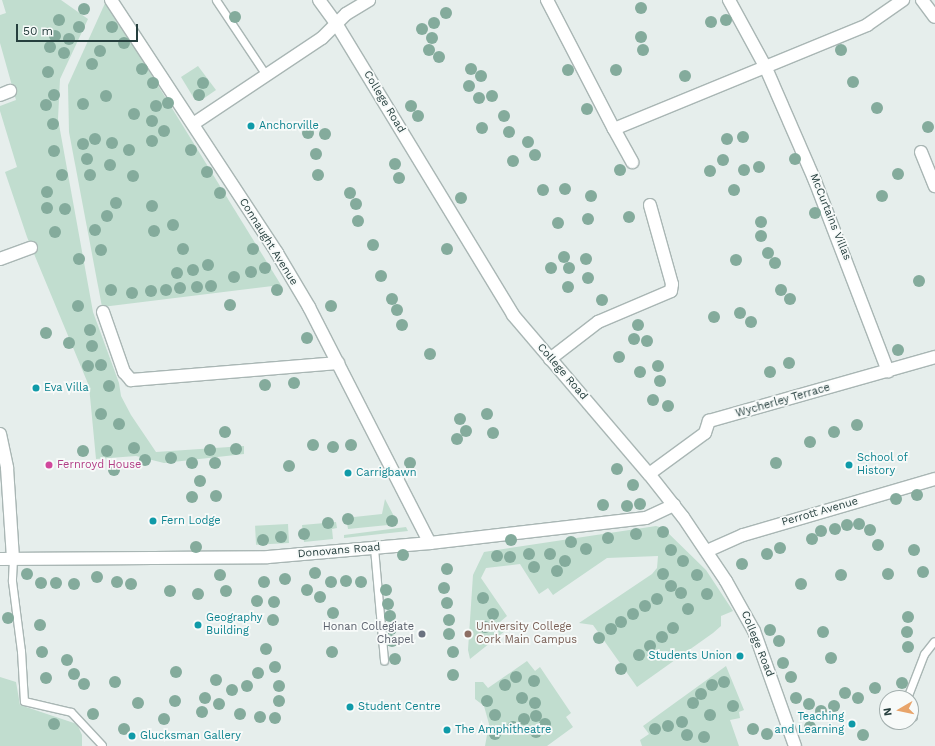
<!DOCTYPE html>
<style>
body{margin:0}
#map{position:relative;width:935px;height:746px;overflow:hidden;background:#e6eeec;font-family:"Work Sans",sans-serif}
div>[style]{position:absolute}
.green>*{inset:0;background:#c1ddcf;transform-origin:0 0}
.roads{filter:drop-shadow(1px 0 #a9b6b4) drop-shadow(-1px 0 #a9b6b4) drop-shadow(0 1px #a9b6b4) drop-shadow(0 -1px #a9b6b4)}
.service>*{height:7px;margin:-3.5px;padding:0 3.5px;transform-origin:3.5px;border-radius:3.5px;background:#fff}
.minor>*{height:12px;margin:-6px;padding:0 6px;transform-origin:6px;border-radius:6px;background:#fff}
.tertiary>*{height:12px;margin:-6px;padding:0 6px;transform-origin:6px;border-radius:6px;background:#fff}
.secondary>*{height:12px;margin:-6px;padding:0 6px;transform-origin:6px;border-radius:6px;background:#fff}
.trees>*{width:12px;height:12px;margin:-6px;border-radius:50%;background:#84ab9c}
.dots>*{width:11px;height:11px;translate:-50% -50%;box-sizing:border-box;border:2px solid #f7faf9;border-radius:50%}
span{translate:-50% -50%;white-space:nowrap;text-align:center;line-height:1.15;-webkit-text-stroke:3.5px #f7faf9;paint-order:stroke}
.street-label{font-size:11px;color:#263f3e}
.culture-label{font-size:11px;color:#0d838f}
.left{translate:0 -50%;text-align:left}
.right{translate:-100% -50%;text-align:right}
.hotel-label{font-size:11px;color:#b23c85}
.worship-label{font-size:11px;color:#5b616d}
.education-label{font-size:11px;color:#785e54}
.north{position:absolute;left:879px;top:690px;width:40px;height:40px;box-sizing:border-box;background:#f7faf9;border:1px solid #a3afae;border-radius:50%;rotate:261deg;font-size:11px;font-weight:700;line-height:16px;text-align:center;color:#263f3e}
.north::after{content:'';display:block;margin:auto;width:14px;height:18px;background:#e8a46a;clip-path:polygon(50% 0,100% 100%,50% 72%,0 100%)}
.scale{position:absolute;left:16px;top:24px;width:122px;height:18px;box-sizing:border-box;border:2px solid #263f3e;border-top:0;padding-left:5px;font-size:12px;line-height:14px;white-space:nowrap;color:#263f3e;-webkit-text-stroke:3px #f7faf9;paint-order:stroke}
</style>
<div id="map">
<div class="green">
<div style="clip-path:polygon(2px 0,61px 0,88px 19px,60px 79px,58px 119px,93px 312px,119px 383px,121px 396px,131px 415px,156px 452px,244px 446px,244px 454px,164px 463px,136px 456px,96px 459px,89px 386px,27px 237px,5px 172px,17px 167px,0 111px,0 106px,16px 100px,0 43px,0 15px,6px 13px)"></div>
<div style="clip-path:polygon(106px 1px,281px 285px,102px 307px,69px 132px,68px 85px)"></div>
<div style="clip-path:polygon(198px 66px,216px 90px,200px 101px,195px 100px,181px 77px)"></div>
<div style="clip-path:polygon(385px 499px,398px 524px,348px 529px,347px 523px,354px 517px,382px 514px)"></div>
<div style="clip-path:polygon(336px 522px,337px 528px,332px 529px,333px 539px,304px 542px,302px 525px)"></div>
<div style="left:288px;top:524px;width:19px;height:33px;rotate:87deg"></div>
<div style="clip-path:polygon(656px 526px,663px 528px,706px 570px,733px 611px,721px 616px,721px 626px,713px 633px,637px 687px,593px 625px,579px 623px,652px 574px,657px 568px,658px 556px,607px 558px,553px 595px,548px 588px,539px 594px,520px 564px,486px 568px,481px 578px,507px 616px,500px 622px,505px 631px,470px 659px,468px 650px,473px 575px,484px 552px)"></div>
<div style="clip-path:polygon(406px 527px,408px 531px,344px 538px,344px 535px)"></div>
<div style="clip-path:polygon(527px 661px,535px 671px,540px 667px,571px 713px,566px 717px,573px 727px,547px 746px,485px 746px,489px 724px,484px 706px,475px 699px,475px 682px,483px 682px,488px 688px)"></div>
<div style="clip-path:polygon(726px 666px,744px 710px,739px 712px,740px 718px,730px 720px,739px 746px,642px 746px,640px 740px,649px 734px,643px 726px)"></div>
<div style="clip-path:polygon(0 677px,16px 682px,20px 705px,77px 724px,82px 735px,82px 746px,0 746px)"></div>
</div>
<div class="roads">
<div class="service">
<div style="left:216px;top:0;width:90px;rotate:56.3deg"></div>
<div style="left:374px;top:548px;width:113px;rotate:84.9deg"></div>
<div style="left:13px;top:559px;width:22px;rotate:93deg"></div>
<div style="left:12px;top:581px;width:71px;rotate:82.7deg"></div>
<div style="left:21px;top:651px;width:50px;rotate:86.6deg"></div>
<div style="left:24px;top:701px;width:48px;rotate:13.2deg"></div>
<div style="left:71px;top:712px;width:45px;rotate:46.8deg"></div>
<div style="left:907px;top:698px;width:47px;rotate:-68.9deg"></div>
<div style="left:924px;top:654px;width:16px;rotate:-52deg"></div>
<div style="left:911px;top:711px;width:6px;rotate:72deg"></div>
</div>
<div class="minor">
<div style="left:111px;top:0;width:303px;rotate:56.7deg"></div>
<div style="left:277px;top:253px;width:63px;rotate:59.3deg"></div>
<div style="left:309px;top:307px;width:265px;rotate:62.9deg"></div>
<div style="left:547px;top:0;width:145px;rotate:62.6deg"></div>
<div style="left:614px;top:129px;width:274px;rotate:-22.3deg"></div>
<div style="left:867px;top:25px;width:44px;rotate:-34.8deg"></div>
<div style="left:729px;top:0;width:75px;rotate:61.4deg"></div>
<div style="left:765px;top:66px;width:125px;rotate:66.5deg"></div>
<div style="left:815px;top:181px;width:204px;rotate:69deg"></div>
<div style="left:0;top:95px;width:11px;rotate:-22deg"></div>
<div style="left:193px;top:124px;width:155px;rotate:-33.7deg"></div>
<div style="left:322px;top:38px;width:34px;rotate:-45deg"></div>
<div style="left:346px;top:14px;width:27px;rotate:-31deg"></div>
<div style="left:614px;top:129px;width:38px;rotate:61deg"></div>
<div style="left:921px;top:152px;width:37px;rotate:68deg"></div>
<div style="left:0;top:259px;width:33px;rotate:-20deg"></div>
<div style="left:103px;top:312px;width:64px;rotate:70.7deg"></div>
<div style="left:124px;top:372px;width:11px;rotate:49deg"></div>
<div style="left:131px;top:380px;width:208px;rotate:-4.7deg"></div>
<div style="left:550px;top:359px;width:61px;rotate:-37.6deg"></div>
<div style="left:598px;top:322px;width:79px;rotate:-23deg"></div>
<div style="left:671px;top:291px;width:7px;rotate:-82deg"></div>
<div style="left:672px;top:284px;width:82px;rotate:-105.6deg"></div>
<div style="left:0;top:434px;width:35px;rotate:78deg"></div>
<div style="left:7px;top:468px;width:91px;rotate:86.2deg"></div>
<div style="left:649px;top:474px;width:69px;rotate:-36.2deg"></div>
<div style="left:705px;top:433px;width:13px;rotate:-72deg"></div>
<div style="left:709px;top:421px;width:235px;rotate:-15.8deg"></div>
<div style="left:707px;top:551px;width:39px;rotate:-24deg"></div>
<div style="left:743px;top:535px;width:200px;rotate:-16.3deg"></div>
</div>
<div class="tertiary">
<div style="left:319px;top:0;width:31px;rotate:54deg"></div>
<div style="left:337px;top:25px;width:339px;rotate:58.7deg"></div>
<div style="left:513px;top:315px;width:209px;rotate:49.5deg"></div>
<div style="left:649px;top:474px;width:55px;rotate:51.7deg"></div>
<div style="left:683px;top:517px;width:77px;rotate:56.1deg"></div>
<div style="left:726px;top:581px;width:57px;rotate:60.8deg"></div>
<div style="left:754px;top:631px;width:122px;rotate:70.4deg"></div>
<div style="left:0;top:559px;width:268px;rotate:-0.4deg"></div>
<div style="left:268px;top:557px;width:163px;rotate:-4.9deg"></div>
<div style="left:430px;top:543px;width:217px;rotate:-6.6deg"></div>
<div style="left:646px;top:518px;width:31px;rotate:-25deg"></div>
</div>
<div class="secondary">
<div style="left:922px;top:0;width:21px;rotate:53deg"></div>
</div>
</div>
<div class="trees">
<div style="left:641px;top:8px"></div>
<div style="left:84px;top:9px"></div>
<div style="left:446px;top:13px"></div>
<div style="left:235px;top:17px"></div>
<div style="left:59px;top:20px"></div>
<div style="left:726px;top:20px"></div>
<div style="left:711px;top:22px"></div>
<div style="left:434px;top:23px"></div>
<div style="left:79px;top:27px"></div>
<div style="left:112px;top:27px"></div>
<div style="left:422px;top:29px"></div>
<div style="left:55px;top:36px"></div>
<div style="left:641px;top:37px"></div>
<div style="left:432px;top:38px"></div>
<div style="left:69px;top:39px"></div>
<div style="left:124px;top:43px"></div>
<div style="left:50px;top:47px"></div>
<div style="left:429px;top:50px"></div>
<div style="left:643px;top:50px"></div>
<div style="left:841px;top:50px"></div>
<div style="left:100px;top:51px"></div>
<div style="left:64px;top:53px"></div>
<div style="left:439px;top:57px"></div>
<div style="left:92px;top:64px"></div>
<div style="left:142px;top:69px"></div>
<div style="left:471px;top:69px"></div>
<div style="left:568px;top:70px"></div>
<div style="left:616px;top:70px"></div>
<div style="left:48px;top:72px"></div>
<div style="left:481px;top:76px"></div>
<div style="left:685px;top:76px"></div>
<div style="left:853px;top:82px"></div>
<div style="left:153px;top:83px"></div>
<div style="left:203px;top:83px"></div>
<div style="left:469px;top:86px"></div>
<div style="left:54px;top:95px"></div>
<div style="left:199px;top:95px"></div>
<div style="left:106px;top:96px"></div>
<div style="left:492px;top:96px"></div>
<div style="left:479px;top:98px"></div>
<div style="left:168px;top:103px"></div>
<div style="left:83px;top:104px"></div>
<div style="left:46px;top:105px"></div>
<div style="left:156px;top:106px"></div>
<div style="left:411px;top:106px"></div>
<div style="left:877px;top:108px"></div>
<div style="left:587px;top:109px"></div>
<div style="left:134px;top:114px"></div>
<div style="left:418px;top:116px"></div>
<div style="left:504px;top:116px"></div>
<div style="left:152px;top:121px"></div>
<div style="left:53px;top:124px"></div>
<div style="left:928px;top:127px"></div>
<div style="left:482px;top:128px"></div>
<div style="left:164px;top:131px"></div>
<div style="left:509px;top:132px"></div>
<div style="left:308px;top:133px"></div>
<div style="left:325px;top:134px"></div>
<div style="left:743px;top:137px"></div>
<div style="left:95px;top:139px"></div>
<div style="left:727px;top:139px"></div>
<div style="left:152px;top:141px"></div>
<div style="left:528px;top:142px"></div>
<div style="left:112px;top:143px"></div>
<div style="left:83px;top:144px"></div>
<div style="left:129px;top:150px"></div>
<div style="left:191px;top:150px"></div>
<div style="left:54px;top:151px"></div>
<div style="left:316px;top:154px"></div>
<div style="left:535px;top:155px"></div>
<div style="left:87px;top:159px"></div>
<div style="left:795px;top:159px"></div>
<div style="left:723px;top:160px"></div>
<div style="left:513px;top:161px"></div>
<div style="left:395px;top:164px"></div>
<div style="left:110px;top:165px"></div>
<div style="left:759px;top:167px"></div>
<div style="left:620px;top:170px"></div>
<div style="left:744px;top:170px"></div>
<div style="left:710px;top:171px"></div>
<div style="left:207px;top:172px"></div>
<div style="left:898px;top:174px"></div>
<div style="left:62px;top:175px"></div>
<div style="left:90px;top:175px"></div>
<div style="left:318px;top:175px"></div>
<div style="left:133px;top:176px"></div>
<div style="left:399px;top:178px"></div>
<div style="left:565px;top:189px"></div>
<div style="left:543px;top:190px"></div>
<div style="left:734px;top:190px"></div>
<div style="left:47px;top:192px"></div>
<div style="left:220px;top:193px"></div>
<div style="left:350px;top:193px"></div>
<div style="left:591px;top:196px"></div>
<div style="left:882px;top:196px"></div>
<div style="left:461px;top:198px"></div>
<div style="left:116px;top:203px"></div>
<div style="left:356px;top:204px"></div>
<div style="left:152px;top:206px"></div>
<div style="left:47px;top:208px"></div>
<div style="left:65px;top:209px"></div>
<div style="left:815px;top:213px"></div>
<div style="left:107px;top:216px"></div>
<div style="left:629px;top:217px"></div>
<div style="left:588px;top:219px"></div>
<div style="left:358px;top:221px"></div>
<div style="left:761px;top:222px"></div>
<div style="left:558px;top:223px"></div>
<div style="left:173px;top:225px"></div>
<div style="left:95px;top:230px"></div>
<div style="left:154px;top:231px"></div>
<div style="left:55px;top:232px"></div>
<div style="left:761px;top:236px"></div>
<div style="left:373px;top:245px"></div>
<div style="left:183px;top:249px"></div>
<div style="left:253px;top:249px"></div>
<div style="left:447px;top:249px"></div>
<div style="left:101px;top:250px"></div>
<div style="left:768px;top:253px"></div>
<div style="left:564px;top:257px"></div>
<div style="left:79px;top:259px"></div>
<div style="left:586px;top:259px"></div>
<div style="left:736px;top:260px"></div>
<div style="left:775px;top:263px"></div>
<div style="left:208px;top:265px"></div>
<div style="left:265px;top:268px"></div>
<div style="left:551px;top:268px"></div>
<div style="left:569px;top:268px"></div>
<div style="left:193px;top:270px"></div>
<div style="left:251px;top:272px"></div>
<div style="left:177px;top:273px"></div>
<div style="left:381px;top:276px"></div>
<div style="left:234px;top:277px"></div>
<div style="left:588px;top:278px"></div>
<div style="left:919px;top:281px"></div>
<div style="left:211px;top:286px"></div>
<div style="left:197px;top:287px"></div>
<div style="left:568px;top:287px"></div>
<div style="left:180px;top:288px"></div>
<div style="left:111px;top:290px"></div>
<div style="left:166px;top:290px"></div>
<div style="left:277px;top:290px"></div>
<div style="left:781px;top:290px"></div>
<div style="left:151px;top:291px"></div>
<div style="left:132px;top:293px"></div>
<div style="left:392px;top:299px"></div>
<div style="left:790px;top:299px"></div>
<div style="left:602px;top:300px"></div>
<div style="left:230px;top:305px"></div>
<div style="left:78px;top:306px"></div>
<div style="left:331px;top:306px"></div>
<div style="left:397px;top:310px"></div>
<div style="left:740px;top:313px"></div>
<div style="left:714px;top:317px"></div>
<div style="left:751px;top:322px"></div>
<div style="left:402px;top:325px"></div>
<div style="left:638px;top:325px"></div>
<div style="left:90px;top:330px"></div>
<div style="left:46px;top:333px"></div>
<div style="left:307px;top:338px"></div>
<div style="left:634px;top:339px"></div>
<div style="left:647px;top:341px"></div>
<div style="left:69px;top:343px"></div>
<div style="left:92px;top:346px"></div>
<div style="left:898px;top:350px"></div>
<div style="left:430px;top:354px"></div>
<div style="left:619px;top:357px"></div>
<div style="left:789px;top:363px"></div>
<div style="left:101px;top:365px"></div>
<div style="left:88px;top:366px"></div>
<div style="left:658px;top:366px"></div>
<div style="left:640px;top:372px"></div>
<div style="left:770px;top:372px"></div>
<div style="left:660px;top:381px"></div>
<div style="left:294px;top:383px"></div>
<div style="left:265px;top:385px"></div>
<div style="left:109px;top:386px"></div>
<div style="left:653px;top:400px"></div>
<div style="left:668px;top:406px"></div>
<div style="left:101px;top:414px"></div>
<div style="left:487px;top:414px"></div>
<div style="left:460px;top:419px"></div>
<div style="left:119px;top:424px"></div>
<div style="left:857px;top:425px"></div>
<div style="left:466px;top:431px"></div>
<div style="left:225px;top:432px"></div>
<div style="left:834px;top:432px"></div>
<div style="left:493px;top:433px"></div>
<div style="left:457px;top:439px"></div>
<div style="left:810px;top:442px"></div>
<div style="left:313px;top:445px"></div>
<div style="left:351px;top:445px"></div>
<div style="left:333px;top:447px"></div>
<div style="left:134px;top:448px"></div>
<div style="left:236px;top:449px"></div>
<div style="left:210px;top:450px"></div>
<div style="left:83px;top:451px"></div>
<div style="left:107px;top:451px"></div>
<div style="left:171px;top:458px"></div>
<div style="left:145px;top:460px"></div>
<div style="left:192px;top:463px"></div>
<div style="left:215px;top:463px"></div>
<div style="left:410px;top:463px"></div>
<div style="left:776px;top:463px"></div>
<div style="left:289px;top:466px"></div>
<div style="left:617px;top:469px"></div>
<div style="left:114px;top:470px"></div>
<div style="left:200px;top:481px"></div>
<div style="left:633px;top:485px"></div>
<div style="left:917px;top:495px"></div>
<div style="left:216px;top:496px"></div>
<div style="left:192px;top:497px"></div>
<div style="left:896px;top:499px"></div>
<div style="left:640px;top:504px"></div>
<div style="left:603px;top:505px"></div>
<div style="left:627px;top:506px"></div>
<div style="left:348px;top:519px"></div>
<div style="left:392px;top:521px"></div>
<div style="left:328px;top:523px"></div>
<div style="left:859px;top:524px"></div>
<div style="left:847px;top:525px"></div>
<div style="left:835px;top:529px"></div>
<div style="left:870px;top:530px"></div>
<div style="left:821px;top:531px"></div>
<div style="left:663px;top:532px"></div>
<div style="left:304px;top:534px"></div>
<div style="left:636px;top:534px"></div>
<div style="left:281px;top:537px"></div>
<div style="left:608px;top:538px"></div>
<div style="left:812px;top:539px"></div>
<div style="left:263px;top:540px"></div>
<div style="left:511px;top:540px"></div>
<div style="left:571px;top:542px"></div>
<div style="left:878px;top:545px"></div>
<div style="left:196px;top:547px"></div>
<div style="left:780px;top:548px"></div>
<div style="left:586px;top:549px"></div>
<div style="left:671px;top:550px"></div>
<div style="left:914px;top:550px"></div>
<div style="left:529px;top:554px"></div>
<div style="left:550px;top:554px"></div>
<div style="left:767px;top:554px"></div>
<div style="left:403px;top:555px"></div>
<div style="left:497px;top:556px"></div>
<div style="left:510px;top:557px"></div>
<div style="left:565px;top:561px"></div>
<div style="left:683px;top:561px"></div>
<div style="left:742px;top:564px"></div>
<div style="left:534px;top:567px"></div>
<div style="left:447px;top:569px"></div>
<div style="left:557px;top:571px"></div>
<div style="left:923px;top:572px"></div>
<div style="left:315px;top:573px"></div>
<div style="left:27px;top:574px"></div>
<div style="left:663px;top:574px"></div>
<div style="left:888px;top:574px"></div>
<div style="left:220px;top:575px"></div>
<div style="left:697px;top:575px"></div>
<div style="left:841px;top:575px"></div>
<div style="left:97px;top:577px"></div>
<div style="left:285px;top:579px"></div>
<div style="left:346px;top:581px"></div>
<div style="left:117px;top:582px"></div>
<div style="left:264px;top:582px"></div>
<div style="left:331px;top:582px"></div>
<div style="left:361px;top:582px"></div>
<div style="left:41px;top:583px"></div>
<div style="left:56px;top:583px"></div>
<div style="left:74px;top:584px"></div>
<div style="left:131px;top:584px"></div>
<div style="left:801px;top:584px"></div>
<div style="left:671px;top:586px"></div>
<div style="left:444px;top:588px"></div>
<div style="left:307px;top:590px"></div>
<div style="left:386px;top:590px"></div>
<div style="left:170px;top:591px"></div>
<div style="left:226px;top:591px"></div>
<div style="left:681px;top:593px"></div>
<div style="left:198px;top:594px"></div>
<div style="left:707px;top:594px"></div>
<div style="left:320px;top:597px"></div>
<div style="left:483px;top:598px"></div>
<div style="left:657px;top:599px"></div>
<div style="left:257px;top:601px"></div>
<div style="left:274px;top:602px"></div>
<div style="left:447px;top:603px"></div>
<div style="left:388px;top:604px"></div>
<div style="left:645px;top:606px"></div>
<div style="left:688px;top:609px"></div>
<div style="left:333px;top:613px"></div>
<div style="left:493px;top:614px"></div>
<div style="left:633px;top:614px"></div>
<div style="left:390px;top:616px"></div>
<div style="left:908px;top:617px"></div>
<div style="left:8px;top:618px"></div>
<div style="left:273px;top:620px"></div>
<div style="left:449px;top:620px"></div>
<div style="left:621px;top:622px"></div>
<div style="left:40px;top:625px"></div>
<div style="left:485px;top:627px"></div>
<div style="left:673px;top:628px"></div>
<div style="left:391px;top:629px"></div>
<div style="left:611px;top:629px"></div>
<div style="left:770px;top:630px"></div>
<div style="left:823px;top:632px"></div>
<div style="left:907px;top:632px"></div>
<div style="left:449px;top:634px"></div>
<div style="left:662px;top:637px"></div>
<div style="left:599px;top:638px"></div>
<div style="left:392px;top:641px"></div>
<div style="left:779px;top:641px"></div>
<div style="left:650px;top:646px"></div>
<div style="left:908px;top:647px"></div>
<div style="left:266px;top:649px"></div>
<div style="left:42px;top:652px"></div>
<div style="left:332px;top:652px"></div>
<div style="left:453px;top:652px"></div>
<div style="left:639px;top:655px"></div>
<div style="left:831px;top:658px"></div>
<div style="left:395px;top:659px"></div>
<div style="left:67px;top:660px"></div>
<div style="left:783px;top:663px"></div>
<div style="left:275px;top:667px"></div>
<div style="left:621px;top:669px"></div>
<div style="left:176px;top:672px"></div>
<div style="left:258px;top:673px"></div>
<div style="left:74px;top:674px"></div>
<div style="left:453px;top:675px"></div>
<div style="left:516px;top:677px"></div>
<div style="left:791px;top:677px"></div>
<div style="left:46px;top:678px"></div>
<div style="left:216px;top:680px"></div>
<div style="left:534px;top:681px"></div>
<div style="left:115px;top:682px"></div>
<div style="left:724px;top:682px"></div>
<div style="left:902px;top:683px"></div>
<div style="left:84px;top:684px"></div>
<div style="left:505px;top:685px"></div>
<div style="left:712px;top:685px"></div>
<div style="left:247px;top:686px"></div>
<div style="left:279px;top:686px"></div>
<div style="left:875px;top:688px"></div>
<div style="left:232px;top:690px"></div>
<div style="left:845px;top:693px"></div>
<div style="left:701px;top:694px"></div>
<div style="left:205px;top:698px"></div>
<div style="left:522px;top:698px"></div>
<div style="left:796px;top:698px"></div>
<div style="left:858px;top:698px"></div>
<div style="left:175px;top:701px"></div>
<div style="left:279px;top:701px"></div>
<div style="left:487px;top:701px"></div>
<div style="left:138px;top:703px"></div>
<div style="left:535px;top:703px"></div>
<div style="left:693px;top:703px"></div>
<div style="left:219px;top:704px"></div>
<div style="left:809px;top:704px"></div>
<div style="left:733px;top:706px"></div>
<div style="left:834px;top:706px"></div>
<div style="left:821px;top:711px"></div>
<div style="left:202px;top:712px"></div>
<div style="left:93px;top:714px"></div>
<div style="left:240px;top:714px"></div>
<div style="left:495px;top:715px"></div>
<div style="left:710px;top:715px"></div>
<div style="left:536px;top:716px"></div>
<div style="left:260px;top:717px"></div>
<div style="left:275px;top:718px"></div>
<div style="left:164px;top:719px"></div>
<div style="left:524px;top:719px"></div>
<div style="left:682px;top:722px"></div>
<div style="left:54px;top:724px"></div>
<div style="left:545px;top:724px"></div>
<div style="left:668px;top:726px"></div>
<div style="left:513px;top:727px"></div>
<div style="left:810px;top:727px"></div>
<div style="left:124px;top:729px"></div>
<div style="left:655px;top:729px"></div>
<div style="left:753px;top:729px"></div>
<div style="left:536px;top:732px"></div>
<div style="left:495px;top:734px"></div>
<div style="left:767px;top:734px"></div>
<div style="left:687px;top:735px"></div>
<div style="left:863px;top:735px"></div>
<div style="left:704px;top:737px"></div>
</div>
<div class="dots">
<div style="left:251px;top:126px;background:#0f9aa8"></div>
<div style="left:36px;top:388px;background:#0f9aa8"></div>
<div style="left:49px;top:465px;background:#d1479c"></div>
<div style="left:849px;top:465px;background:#0f9aa8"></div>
<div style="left:348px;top:473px;background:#0f9aa8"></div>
<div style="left:153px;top:521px;background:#0f9aa8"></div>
<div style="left:198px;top:625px;background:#0f9aa8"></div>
<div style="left:422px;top:634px;background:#6b7280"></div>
<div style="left:468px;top:634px;background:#8d6e63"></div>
<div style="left:740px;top:656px;background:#0f9aa8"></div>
<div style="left:350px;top:707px;background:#0f9aa8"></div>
<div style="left:852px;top:724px;background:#0f9aa8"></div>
<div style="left:447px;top:730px;background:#0f9aa8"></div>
<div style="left:132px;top:736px;background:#0f9aa8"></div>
</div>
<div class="street-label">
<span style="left:384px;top:102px;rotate:59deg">College Road</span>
<span style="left:830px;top:217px;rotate:68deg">McCurtains Villas</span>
<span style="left:268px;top:242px;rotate:58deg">Connaught Avenue</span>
<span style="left:562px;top:372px;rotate:49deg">College Road</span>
<span style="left:783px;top:401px;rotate:-16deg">Wycherley Terrace</span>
<span style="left:820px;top:512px;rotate:-16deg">Perrott Avenue</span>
<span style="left:339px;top:551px;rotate:-5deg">Donovans Road</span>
<span style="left:757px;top:644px;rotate:68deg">College Road</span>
</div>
<div class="culture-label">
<span class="left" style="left:259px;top:126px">Anchorville</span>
<span class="left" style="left:44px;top:388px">Eva Villa</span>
<span class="left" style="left:857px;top:465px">School of<br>History</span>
<span class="left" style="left:356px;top:473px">Carrigbawn</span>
<span class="left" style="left:161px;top:521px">Fern Lodge</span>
<span class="left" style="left:206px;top:625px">Geography<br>Building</span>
<span class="right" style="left:732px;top:656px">Students Union</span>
<span class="left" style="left:358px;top:707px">Student Centre</span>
<span class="right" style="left:844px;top:724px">Teaching<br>and Learning</span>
<span class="left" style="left:455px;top:730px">The Amphitheatre</span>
<span class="left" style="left:140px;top:736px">Glucksman Gallery</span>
</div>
<div class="hotel-label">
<span class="left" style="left:57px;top:465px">Fernroyd House</span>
</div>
<div class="worship-label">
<span class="right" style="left:414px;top:634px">Honan Collegiate<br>Chapel</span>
</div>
<div class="education-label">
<span class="left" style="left:476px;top:634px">University College<br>Cork Main Campus</span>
</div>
<div class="north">N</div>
<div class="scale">50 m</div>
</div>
